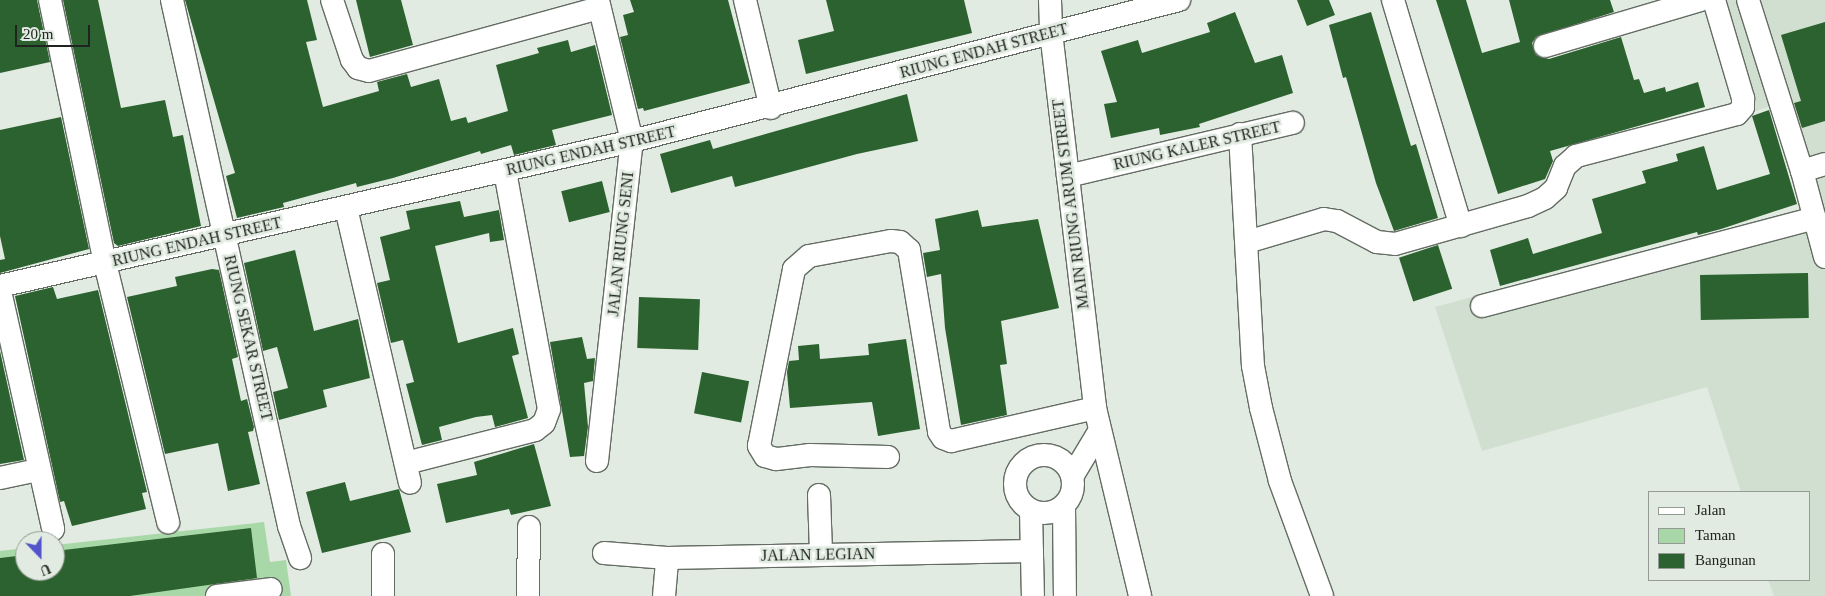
<!DOCTYPE html>
<style>
body{margin:0}
#map{position:relative;width:1825px;height:596px;overflow:hidden;background:#e1ebe1;font-family:"Times New Roman",serif}
div>[style]{position:absolute}
.built>*{inset:0;background:#d0dfcf}
.green>*{inset:0;background:#a9d8a8}
.building>*{inset:0;background:#2c622f;transform-origin:0 0}
.roads{filter:drop-shadow(1px 0 #646c63) drop-shadow(-1px 0 #646c63) drop-shadow(0 1px #646c63) drop-shadow(0 -1px #646c63)}
.street>*{height:22px;margin:-11px;padding:0 11px;transform-origin:11px;border-radius:11px;background:#fff}
.street>.ring{margin:-11px;padding:0;box-sizing:content-box;background:none;border:22px solid #fff;border-radius:50%}
span{translate:-50% -50%;white-space:nowrap;text-align:center;line-height:1.15;-webkit-text-stroke:5px #e1ebe1;paint-order:stroke}
.street-label{font-size:16px;color:#202420}
.legend{position:absolute;left:1648px;top:491px;width:162px;height:90px;box-sizing:border-box;background:#e1ebe1;border:1px solid #949b94;margin:0;padding:6px 9px;list-style:none;font-size:15px;color:#202420}
.legend li{display:flex;align-items:center;gap:10px;height:25px}
.legend b{width:25px;border:1px solid #949b94}
.north{position:absolute;left:15px;top:531px;width:50px;height:50px;box-sizing:border-box;background:#e1ebe1;border:1px solid #949b94;border-radius:50%;rotate:158deg;font-size:14px;font-weight:700;line-height:20px;text-align:center;color:#202420}
.north::after{content:'';display:block;margin:auto;width:18px;height:22px;background:#5354cb;clip-path:polygon(50% 0,100% 100%,50% 72%,0 100%)}
.scale{position:absolute;left:15px;top:25px;width:75px;height:22px;box-sizing:border-box;border:2px solid #202420;border-top:0;padding-left:6px;font-size:15px;line-height:18px;white-space:nowrap;color:#202420;-webkit-text-stroke:4px #e1ebe1;paint-order:stroke}
</style>
<div id="map">
<div class="built">
<div style="clip-path:polygon(1719px 0,1825px 0,1825px 596px,1774px 596px,1768px 580px,1809px 580px,1809px 492px,1741px 492px,1707px 387px,1482px 451px,1435px 307px,1808px 207px,1778px 104px,1749px 113px)"></div>
</div>
<div class="green">
<div style="clip-path:polygon(264px 522px,270px 562px,286px 560px,291px 596px,0 596px,0 551px,25px 548px,25px 571px,55px 571px,55px 545px)"></div>
</div>
<div class="building">
<div style="clip-path:polygon(0 0,37px 0,50px 62px,0 73px)"></div>
<div style="clip-path:polygon(63px 0,98px 0,121px 108px,165px 100px,173px 137px,183px 135px,201px 226px,118px 246px,114px 243px)"></div>
<div style="clip-path:polygon(185px 0,307px 0,317px 40px,306px 42px,323px 107px,379px 91px,377px 82px,407px 74px,411px 87px,439px 79px,451px 121px,466px 117px,468px 123px,508px 111px,496px 65px,539px 53px,537px 48px,568px 40px,571px 52px,595px 45px,612px 115px,552px 130px,556px 145px,514px 155px,511px 145px,481px 154px,480px 151px,393px 178px,357px 187px,356px 183px,283px 203px,284px 207px,237px 218px,226px 176px,235px 173px)"></div>
<div style="clip-path:polygon(356px 0,401px 0,413px 45px,370px 57px)"></div>
<div style="clip-path:polygon(630px 0,728px 0,750px 83px,644px 111px,643px 108px,638px 109px,620px 37px,628px 35px,623px 15px,634px 12px)"></div>
<div style="clip-path:polygon(826px 0,964px 0,972px 33px,806px 74px,798px 40px,834px 31px)"></div>
<div style="clip-path:polygon(1297px 0,1329px 0,1335px 15px,1307px 26px)"></div>
<div style="clip-path:polygon(1436px 0,1466px 0,1482px 53px,1520px 42px,1509px 0,1610px 0,1614px 12px,1536px 37px,1532px 43px,1536px 55px,1549px 59px,1621px 37px,1634px 80px,1639px 79px,1644px 93px,1665px 87px,1666px 92px,1698px 82px,1705px 107px,1550px 151px,1553px 161px,1545px 179px,1498px 194px)"></div>
<div style="clip-path:polygon(1235px 12px,1255px 63px,1282px 55px,1293px 93px,1199px 124px,1200px 127px,1160px 135px,1159px 128px,1111px 138px,1104px 104px,1117px 102px,1101px 51px,1138px 40px,1142px 53px,1210px 32px,1207px 23px)"></div>
<div style="clip-path:polygon(1371px 12px,1411px 146px,1416px 144px,1438px 218px,1394px 231px,1376px 183px,1346px 77px,1343px 78px,1329px 25px)"></div>
<div style="clip-path:polygon(1825px 22px,1825px 121px,1802px 128px,1794px 103px,1801px 101px,1781px 35px)"></div>
<div style="clip-path:polygon(907px 94px,918px 141px,857px 154px,735px 187px,732px 176px,671px 193px,660px 154px,710px 140px,713px 149px)"></div>
<div style="clip-path:polygon(1769px 110px,1797px 204px,1721px 229px,1698px 235px,1697px 232px,1500px 286px,1490px 250px,1528px 238px,1533px 254px,1602px 233px,1592px 199px,1646px 183px,1642px 171px,1678px 161px,1676px 154px,1704px 146px,1717px 190px,1770px 174px,1752px 116px)"></div>
<div style="clip-path:polygon(61px 117px,89px 249px,0 273px,0 260px,5px 259px,0 236px,0 130px)"></div>
<div style="left:602px;top:181px;width:32px;height:42px;rotate:76deg"></div>
<div style="clip-path:polygon(460px 201px,464px 217px,499px 210px,504px 240px,490px 242px,489px 233px,435px 246px,458px 343px,513px 328px,519px 354px,512px 356px,528px 418px,495px 427px,492px 415px,476px 417px,439px 427px,442px 440px,422px 445px,406px 384px,414px 382px,403px 340px,391px 343px,377px 283px,390px 280px,380px 237px,410px 229px,406px 211px)"></div>
<div style="clip-path:polygon(978px 210px,982px 227px,1038px 219px,1059px 308px,1001px 321px,1007px 364px,1000px 365px,1007px 415px,961px 425px,945px 328px,941px 274px,927px 277px,923px 253px,940px 250px,935px 219px)"></div>
<div style="left:1438px;top:245px;width:46px;height:41px;rotate:72deg"></div>
<div style="clip-path:polygon(295px 250px,314px 331px,358px 319px,370px 378px,323px 390px,327px 407px,279px 420px,273px 392px,288px 388px,277px 347px,263px 351px,244px 263px)"></div>
<div style="clip-path:polygon(212px 269px,219px 270px,238px 357px,232px 359px,241px 401px,247px 399px,254px 427px,253px 431px,248px 432px,260px 484px,228px 491px,218px 443px,165px 454px,127px 297px,177px 286px,175px 277px)"></div>
<div style="left:1808px;top:273px;width:45px;height:108px;rotate:89deg"></div>
<div style="clip-path:polygon(53px 287px,57px 299px,98px 290px,147px 492px,142px 493px,146px 509px,72px 526px,64px 501px,60px 502px,15px 296px)"></div>
<div style="left:639px;top:297px;width:61px;height:51px;rotate:2deg"></div>
<div style="clip-path:polygon(582px 337px,587px 359px,595px 358px,593px 381px,584px 383px,588px 427px,584px 456px,570px 457px,550px 342px)"></div>
<div style="clip-path:polygon(906px 339px,920px 429px,878px 436px,872px 402px,790px 408px,787px 372px,789px 361px,799px 360px,798px 346px,819px 344px,820px 359px,869px 355px,868px 344px)"></div>
<div style="clip-path:polygon(0 351px,24px 460px,0 464px)"></div>
<div style="left:702px;top:372px;width:48px;height:42px;rotate:11deg"></div>
<div style="clip-path:polygon(534px 444px,551px 506px,511px 515px,509px 509px,446px 523px,437px 484px,477px 475px,474px 462px)"></div>
<div style="clip-path:polygon(345px 482px,350px 501px,399px 489px,411px 532px,322px 553px,306px 492px)"></div>
<div style="clip-path:polygon(251px 528px,257px 578px,130px 596px,0 596px,0 558px,25px 555px,25px 571px,55px 571px,55px 551px)"></div>
</div>
<div class="roads">
<div class="street">
<div style="left:50px;top:0;width:269px;rotate:78.2deg"></div>
<div style="left:105px;top:263px;width:267px;rotate:76.3deg"></div>
<div style="left:172px;top:0;width:539px;rotate:77.46deg"></div>
<div style="left:289px;top:526px;width:34px;rotate:71deg"></div>
<div style="left:332px;top:0;width:63px;rotate:71.6deg"></div>
<div style="left:352px;top:60px;width:10px;rotate:53deg"></div>
<div style="left:358px;top:68px;width:11px;rotate:15deg"></div>
<div style="left:369px;top:71px;width:239px;rotate:-15.3deg"></div>
<div style="left:745px;top:0;width:111px;rotate:76.5deg"></div>
<div style="left:1050px;top:0;width:32px;rotate:88deg"></div>
<div style="left:1051px;top:32px;width:379px;rotate:83.3deg"></div>
<div style="left:1095px;top:408px;width:193px;rotate:76.5deg"></div>
<div style="left:1393px;top:0;width:236px;rotate:73.3deg"></div>
<div style="left:1748px;top:0;width:179px;rotate:72.5deg"></div>
<div style="left:1802px;top:171px;width:89px;rotate:75deg"></div>
<div style="left:1545px;top:46px;width:162px;rotate:-16.5deg"></div>
<div style="left:1240px;top:134px;width:232px;rotate:86.8deg"></div>
<div style="left:1253px;top:366px;width:43px;rotate:79.2deg"></div>
<div style="left:1261px;top:408px;width:75px;rotate:75.4deg"></div>
<div style="left:1280px;top:481px;width:122px;rotate:69.9deg"></div>
<div style="left:1802px;top:171px;width:24px;rotate:-17deg"></div>
<div style="left:1068px;top:176px;width:231px;rotate:-13.3deg"></div>
<div style="left:346px;top:208px;width:282px;rotate:76.9deg"></div>
<div style="left:1247px;top:242px;width:80px;rotate:-16.6deg"></div>
<div style="left:1324px;top:219px;width:13px;rotate:9deg"></div>
<div style="left:1337px;top:221px;width:45px;rotate:27.7deg"></div>
<div style="left:1377px;top:242px;width:18px;rotate:6deg"></div>
<div style="left:1395px;top:244px;width:138px;rotate:-15.9deg"></div>
<div style="left:1528px;top:206px;width:19px;rotate:-25deg"></div>
<div style="left:1545px;top:198px;width:15px;rotate:-42deg"></div>
<div style="left:1556px;top:188px;width:24px;rotate:-68deg"></div>
<div style="left:1565px;top:166px;width:15px;rotate:-42deg"></div>
<div style="left:1576px;top:156px;width:166px;rotate:-14.6deg"></div>
<div style="left:1737px;top:114px;width:9px;rotate:-49deg"></div>
<div style="left:1743px;top:107px;width:9px;rotate:-90deg"></div>
<div style="left:1743px;top:98px;width:102px;rotate:-106.5deg"></div>
<div style="left:0;top:286px;width:648px;rotate:-12.92deg"></div>
<div style="left:632px;top:141px;width:565px;rotate:-14.45deg"></div>
<div style="left:0;top:291px;width:244px;rotate:77.4deg"></div>
<div style="left:1482px;top:306px;width:344px;rotate:-14.8deg"></div>
<div class="ring" style="left:1015px;top:455px;width:36px;height:36px"></div>
<div style="left:888px;top:457px;width:78px;rotate:-178.5deg"></div>
<div style="left:810px;top:455px;width:34px;rotate:173deg"></div>
<div style="left:776px;top:459px;width:11px;rotate:-165deg"></div>
<div style="left:765px;top:456px;width:12px;rotate:-121deg"></div>
<div style="left:759px;top:446px;width:180px;rotate:-78.8deg"></div>
<div style="left:794px;top:269px;width:20px;rotate:-41deg"></div>
<div style="left:809px;top:256px;width:83px;rotate:-10.4deg"></div>
<div style="left:891px;top:241px;width:9px;rotate:6deg"></div>
<div style="left:900px;top:242px;width:12px;rotate:42deg"></div>
<div style="left:909px;top:250px;width:184px;rotate:80.6deg"></div>
<div style="left:939px;top:432px;width:7px;rotate:56deg"></div>
<div style="left:943px;top:438px;width:9px;rotate:21deg"></div>
<div style="left:951px;top:441px;width:148px;rotate:-12.9deg"></div>
<div style="left:597px;top:461px;width:322px;rotate:-83.8deg"></div>
<div style="left:632px;top:141px;width:145px;rotate:-103.6deg"></div>
<div style="left:406px;top:463px;width:133px;rotate:-14.3deg"></div>
<div style="left:535px;top:430px;width:11px;rotate:-38deg"></div>
<div style="left:544px;top:423px;width:15px;rotate:-70deg"></div>
<div style="left:549px;top:409px;width:242px;rotate:-100.5deg"></div>
<div style="left:1073px;top:475px;width:52px;rotate:-59deg"></div>
<div style="left:0;top:478px;width:40px;rotate:-12deg"></div>
<div style="left:819px;top:495px;width:58px;rotate:88deg"></div>
<div style="left:1064px;top:506px;width:90px;rotate:89.4deg"></div>
<div style="left:1031px;top:511px;width:85px;rotate:88.7deg"></div>
<div style="left:604px;top:553px;width:63px;rotate:4.5deg"></div>
<div style="left:667px;top:558px;width:365px;rotate:-1.1deg"></div>
<div style="left:217px;top:596px;width:54px;rotate:-7.4deg"></div>
<div style="left:383px;top:596px;width:42px;rotate:-90deg"></div>
<div style="left:528px;top:596px;width:69px;rotate:-89.2deg"></div>
<div style="left:664px;top:596px;width:38px;rotate:-85deg"></div>
</div>
</div>
<div class="street-label">
<span style="left:984px;top:51px;rotate:-15deg">RIUNG ENDAH STREET</span>
<span style="left:1197px;top:146px;rotate:-13deg">RIUNG KALER STREET</span>
<span style="left:591px;top:151px;rotate:-13deg">RIUNG ENDAH STREET</span>
<span style="left:1071px;top:204px;rotate:-97deg">MAIN RIUNG ARUM STREET</span>
<span style="left:197px;top:242px;rotate:-13deg">RIUNG ENDAH STREET</span>
<span style="left:621px;top:244px;rotate:-84deg">JALAN RIUNG SENI</span>
<span style="left:248px;top:338px;rotate:77deg">RIUNG SEKAR STREET</span>
<span style="left:818px;top:555px;rotate:-1deg">JALAN LEGIAN</span>
</div>
<ul class="legend">
<li><b style="height:6px;background:#fff"></b>Jalan</li>
<li><b style="height:14px;background:#a9d8a8"></b>Taman</li>
<li><b style="height:14px;background:#2c622f"></b>Bangunan</li>
</ul>
<div class="north">U</div>
<div class="scale">20 m</div>
</div>
